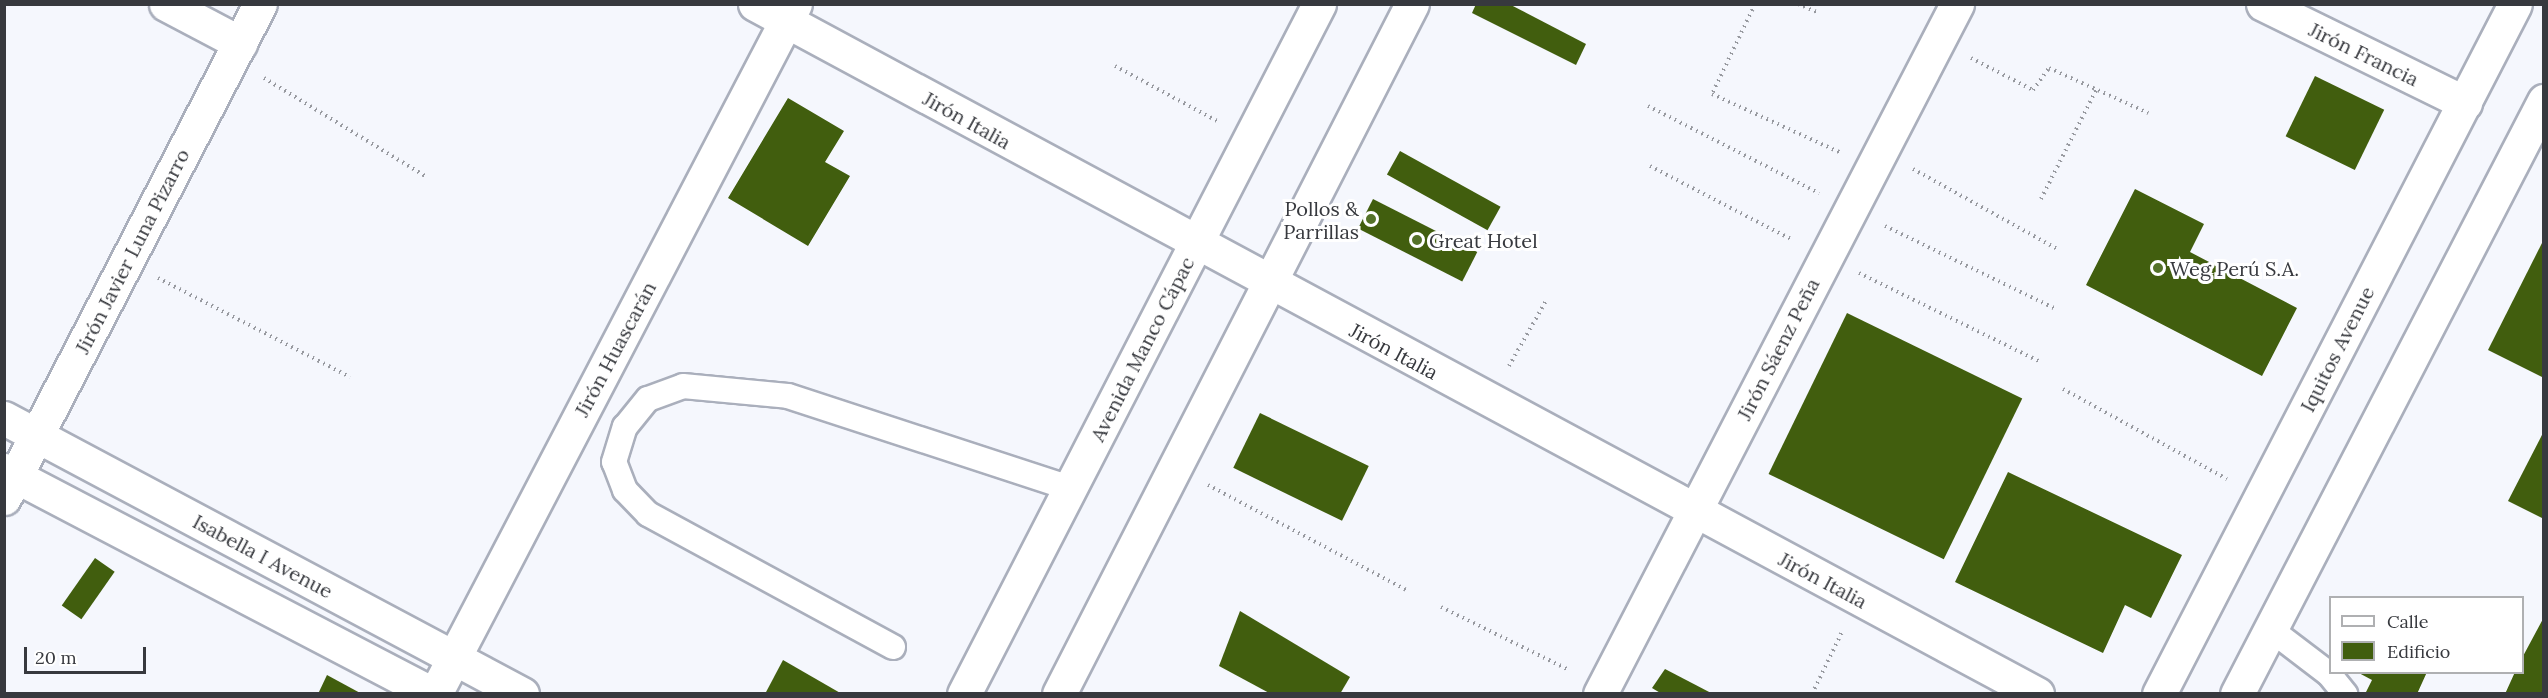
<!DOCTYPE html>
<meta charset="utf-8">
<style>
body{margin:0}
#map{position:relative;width:2548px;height:698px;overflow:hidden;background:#f5f7fd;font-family:Lora,serif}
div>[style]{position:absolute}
.building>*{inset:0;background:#415e0e;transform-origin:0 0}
.path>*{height:4px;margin-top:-2px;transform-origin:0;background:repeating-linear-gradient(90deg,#97999f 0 1.5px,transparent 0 6px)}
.roads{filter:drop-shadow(2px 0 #aaafbc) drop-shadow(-2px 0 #aaafbc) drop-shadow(0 2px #aaafbc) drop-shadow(0 -2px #aaafbc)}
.service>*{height:24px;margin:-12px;padding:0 12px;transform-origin:12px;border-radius:12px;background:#fff}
.minor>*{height:33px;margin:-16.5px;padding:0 16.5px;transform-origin:16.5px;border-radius:16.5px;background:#fff}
.tertiary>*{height:33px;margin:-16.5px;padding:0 16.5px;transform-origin:16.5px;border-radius:16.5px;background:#fff}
.secondary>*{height:33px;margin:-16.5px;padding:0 16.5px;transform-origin:16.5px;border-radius:16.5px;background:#fff}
.primary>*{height:33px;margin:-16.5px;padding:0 16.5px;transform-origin:16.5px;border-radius:16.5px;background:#fff}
.dots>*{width:16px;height:16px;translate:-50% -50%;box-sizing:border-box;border:3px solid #fff;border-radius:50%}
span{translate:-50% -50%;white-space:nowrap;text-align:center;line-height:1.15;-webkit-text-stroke:6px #fff;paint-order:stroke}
.street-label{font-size:20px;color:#37393e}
.poi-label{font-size:20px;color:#37393e}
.right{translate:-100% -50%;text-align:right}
.left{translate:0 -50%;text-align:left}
.frame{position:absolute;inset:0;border:6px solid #37393e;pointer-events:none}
.legend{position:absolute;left:2329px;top:596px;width:195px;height:78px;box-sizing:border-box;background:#fff;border:2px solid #afb0b2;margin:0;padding:8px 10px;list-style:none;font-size:18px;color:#37393e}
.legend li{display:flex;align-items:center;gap:12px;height:30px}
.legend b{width:30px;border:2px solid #afb0b2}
.scale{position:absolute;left:24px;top:647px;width:122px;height:27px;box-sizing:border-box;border:3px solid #37393e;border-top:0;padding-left:8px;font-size:18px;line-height:21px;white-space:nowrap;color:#37393e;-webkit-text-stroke:4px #fff;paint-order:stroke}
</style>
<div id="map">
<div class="building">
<div style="clip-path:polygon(1476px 4px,1509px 4px,1586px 44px,1576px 65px,1472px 13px)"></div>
<div style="left:2315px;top:76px;width:77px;height:67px;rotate:26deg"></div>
<div style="clip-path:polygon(788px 98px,844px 131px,825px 162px,850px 176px,808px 246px,728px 198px)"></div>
<div style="left:1400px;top:151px;width:115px;height:27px;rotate:29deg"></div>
<div style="clip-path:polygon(2135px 189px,2204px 224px,2190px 252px,2297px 308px,2262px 376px,2086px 285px)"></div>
<div style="left:1373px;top:199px;width:117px;height:33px;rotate:27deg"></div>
<div style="clip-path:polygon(2544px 239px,2544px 378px,2488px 350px)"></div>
<div style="left:1847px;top:313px;width:195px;height:179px;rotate:26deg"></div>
<div style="left:1260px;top:413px;width:121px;height:61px;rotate:26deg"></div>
<div style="clip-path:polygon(2544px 431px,2544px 519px,2508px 501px)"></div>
<div style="clip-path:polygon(2008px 472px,2182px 555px,2151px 618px,2125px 605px,2103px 653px,1955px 582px)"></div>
<div style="left:95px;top:558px;width:24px;height:58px;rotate:35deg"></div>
<div style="clip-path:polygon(1240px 611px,1350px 677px,1340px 694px,1271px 694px,1219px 666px)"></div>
<div style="clip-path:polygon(2544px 617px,2544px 694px,2505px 694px,2515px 672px,2522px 672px,2522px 658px)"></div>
<div style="clip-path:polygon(783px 660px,842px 694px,765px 694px)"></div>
<div style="clip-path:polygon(1665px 669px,1713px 694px,1662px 694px,1652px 688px)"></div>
<div style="clip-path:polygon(2357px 672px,2427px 672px,2417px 694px,2365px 694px,2372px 680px)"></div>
<div style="clip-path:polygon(327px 675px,362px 694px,318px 694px)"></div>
</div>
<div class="path">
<div style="left:1755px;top:4px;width:100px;rotate:115.5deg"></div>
<div style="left:1712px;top:94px;width:140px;rotate:24.5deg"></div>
<div style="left:1798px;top:4px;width:23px;rotate:23deg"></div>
<div style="left:1971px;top:58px;width:70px;rotate:27.3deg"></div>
<div style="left:2033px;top:90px;width:27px;rotate:-54deg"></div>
<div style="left:2049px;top:68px;width:109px;rotate:24.4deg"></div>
<div style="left:1115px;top:66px;width:116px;rotate:28.3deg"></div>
<div style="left:264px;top:78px;width:188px;rotate:31.3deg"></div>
<div style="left:1648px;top:106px;width:192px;rotate:27deg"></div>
<div style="left:1650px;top:166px;width:161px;rotate:27.4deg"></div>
<div style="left:1913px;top:169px;width:167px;rotate:29deg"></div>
<div style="left:2041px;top:199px;width:122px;rotate:-63.2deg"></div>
<div style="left:1885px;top:226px;width:188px;rotate:25.9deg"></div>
<div style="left:1859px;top:273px;width:203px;rotate:26.1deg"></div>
<div style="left:158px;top:278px;width:216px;rotate:27.3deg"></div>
<div style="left:1509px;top:366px;width:77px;rotate:-60.4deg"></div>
<div style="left:2063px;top:389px;width:187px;rotate:28.8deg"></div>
<div style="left:1208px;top:485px;width:224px;rotate:27.9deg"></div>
<div style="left:1441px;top:607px;width:143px;rotate:26.2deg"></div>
<div style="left:1812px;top:694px;width:69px;rotate:-64.2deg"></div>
</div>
<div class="roads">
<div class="service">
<div style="left:2270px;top:629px;width:74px;rotate:37.3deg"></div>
<div style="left:2329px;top:674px;width:26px;rotate:51deg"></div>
<div style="left:893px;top:647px;width:279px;rotate:-151.5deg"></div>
<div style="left:648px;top:514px;width:33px;rotate:-134deg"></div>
<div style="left:625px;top:490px;width:30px;rotate:-111deg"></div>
<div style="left:614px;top:462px;width:37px;rotate:-73deg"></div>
<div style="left:625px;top:427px;width:36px;rotate:-51deg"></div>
<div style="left:648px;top:399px;width:37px;rotate:-20deg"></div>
<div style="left:683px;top:386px;width:105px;rotate:5.4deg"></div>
<div style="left:788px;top:396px;width:297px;rotate:18.1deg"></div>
</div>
<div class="minor">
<div style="left:166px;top:4px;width:84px;rotate:27.8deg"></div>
<div style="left:755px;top:4px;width:1456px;rotate:28.29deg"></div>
<div style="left:2263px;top:4px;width:225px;rotate:26.1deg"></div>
<div style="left:435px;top:694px;width:778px;rotate:-62.45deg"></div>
<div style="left:1600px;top:694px;width:777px;rotate:-62.64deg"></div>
</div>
<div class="tertiary">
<div style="left:4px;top:418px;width:587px;rotate:28.05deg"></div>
<div style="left:4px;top:470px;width:484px;rotate:27.6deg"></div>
<div style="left:4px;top:498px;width:556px;rotate:-62.61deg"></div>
</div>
<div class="secondary">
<div style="left:2159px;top:694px;width:776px;rotate:-62.71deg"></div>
<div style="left:2237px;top:694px;width:668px;rotate:-62.63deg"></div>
</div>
<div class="primary">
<div style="left:964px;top:694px;width:776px;rotate:-62.77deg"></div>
<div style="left:1059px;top:694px;width:775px;rotate:-62.91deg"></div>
</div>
</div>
<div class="dots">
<div style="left:1371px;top:219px;background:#547228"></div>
<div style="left:1417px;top:240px;background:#547228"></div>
<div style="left:2158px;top:268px;background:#547228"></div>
</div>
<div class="street-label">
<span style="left:2364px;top:54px;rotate:26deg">Jirón Francia</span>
<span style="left:967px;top:120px;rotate:29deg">Jirón Italia</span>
<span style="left:132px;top:251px;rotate:-63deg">Jirón Javier Luna Pizarro</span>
<span style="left:615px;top:349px;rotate:-62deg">Jirón Huascarán</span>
<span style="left:1142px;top:349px;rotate:-63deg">Avenida Manco Cápac</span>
<span style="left:1778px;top:349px;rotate:-63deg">Jirón Sáenz Peña</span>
<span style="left:2337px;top:349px;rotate:-63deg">Iquitos Avenue</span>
<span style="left:1394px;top:351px;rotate:28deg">Jirón Italia</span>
<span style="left:263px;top:556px;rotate:28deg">Isabella I Avenue</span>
<span style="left:1823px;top:580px;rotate:28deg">Jirón Italia</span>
</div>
<div class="poi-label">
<span class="right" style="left:1359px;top:220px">Pollos &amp;<br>Parrillas</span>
<span class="left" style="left:1429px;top:240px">Great Hotel</span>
<span class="left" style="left:2170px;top:268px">Weg Perú S.A.</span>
</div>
<div class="frame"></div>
<ul class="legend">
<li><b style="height:8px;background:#fff"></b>Calle</li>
<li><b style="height:16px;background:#415e0e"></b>Edificio</li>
</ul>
<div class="scale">20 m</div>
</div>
